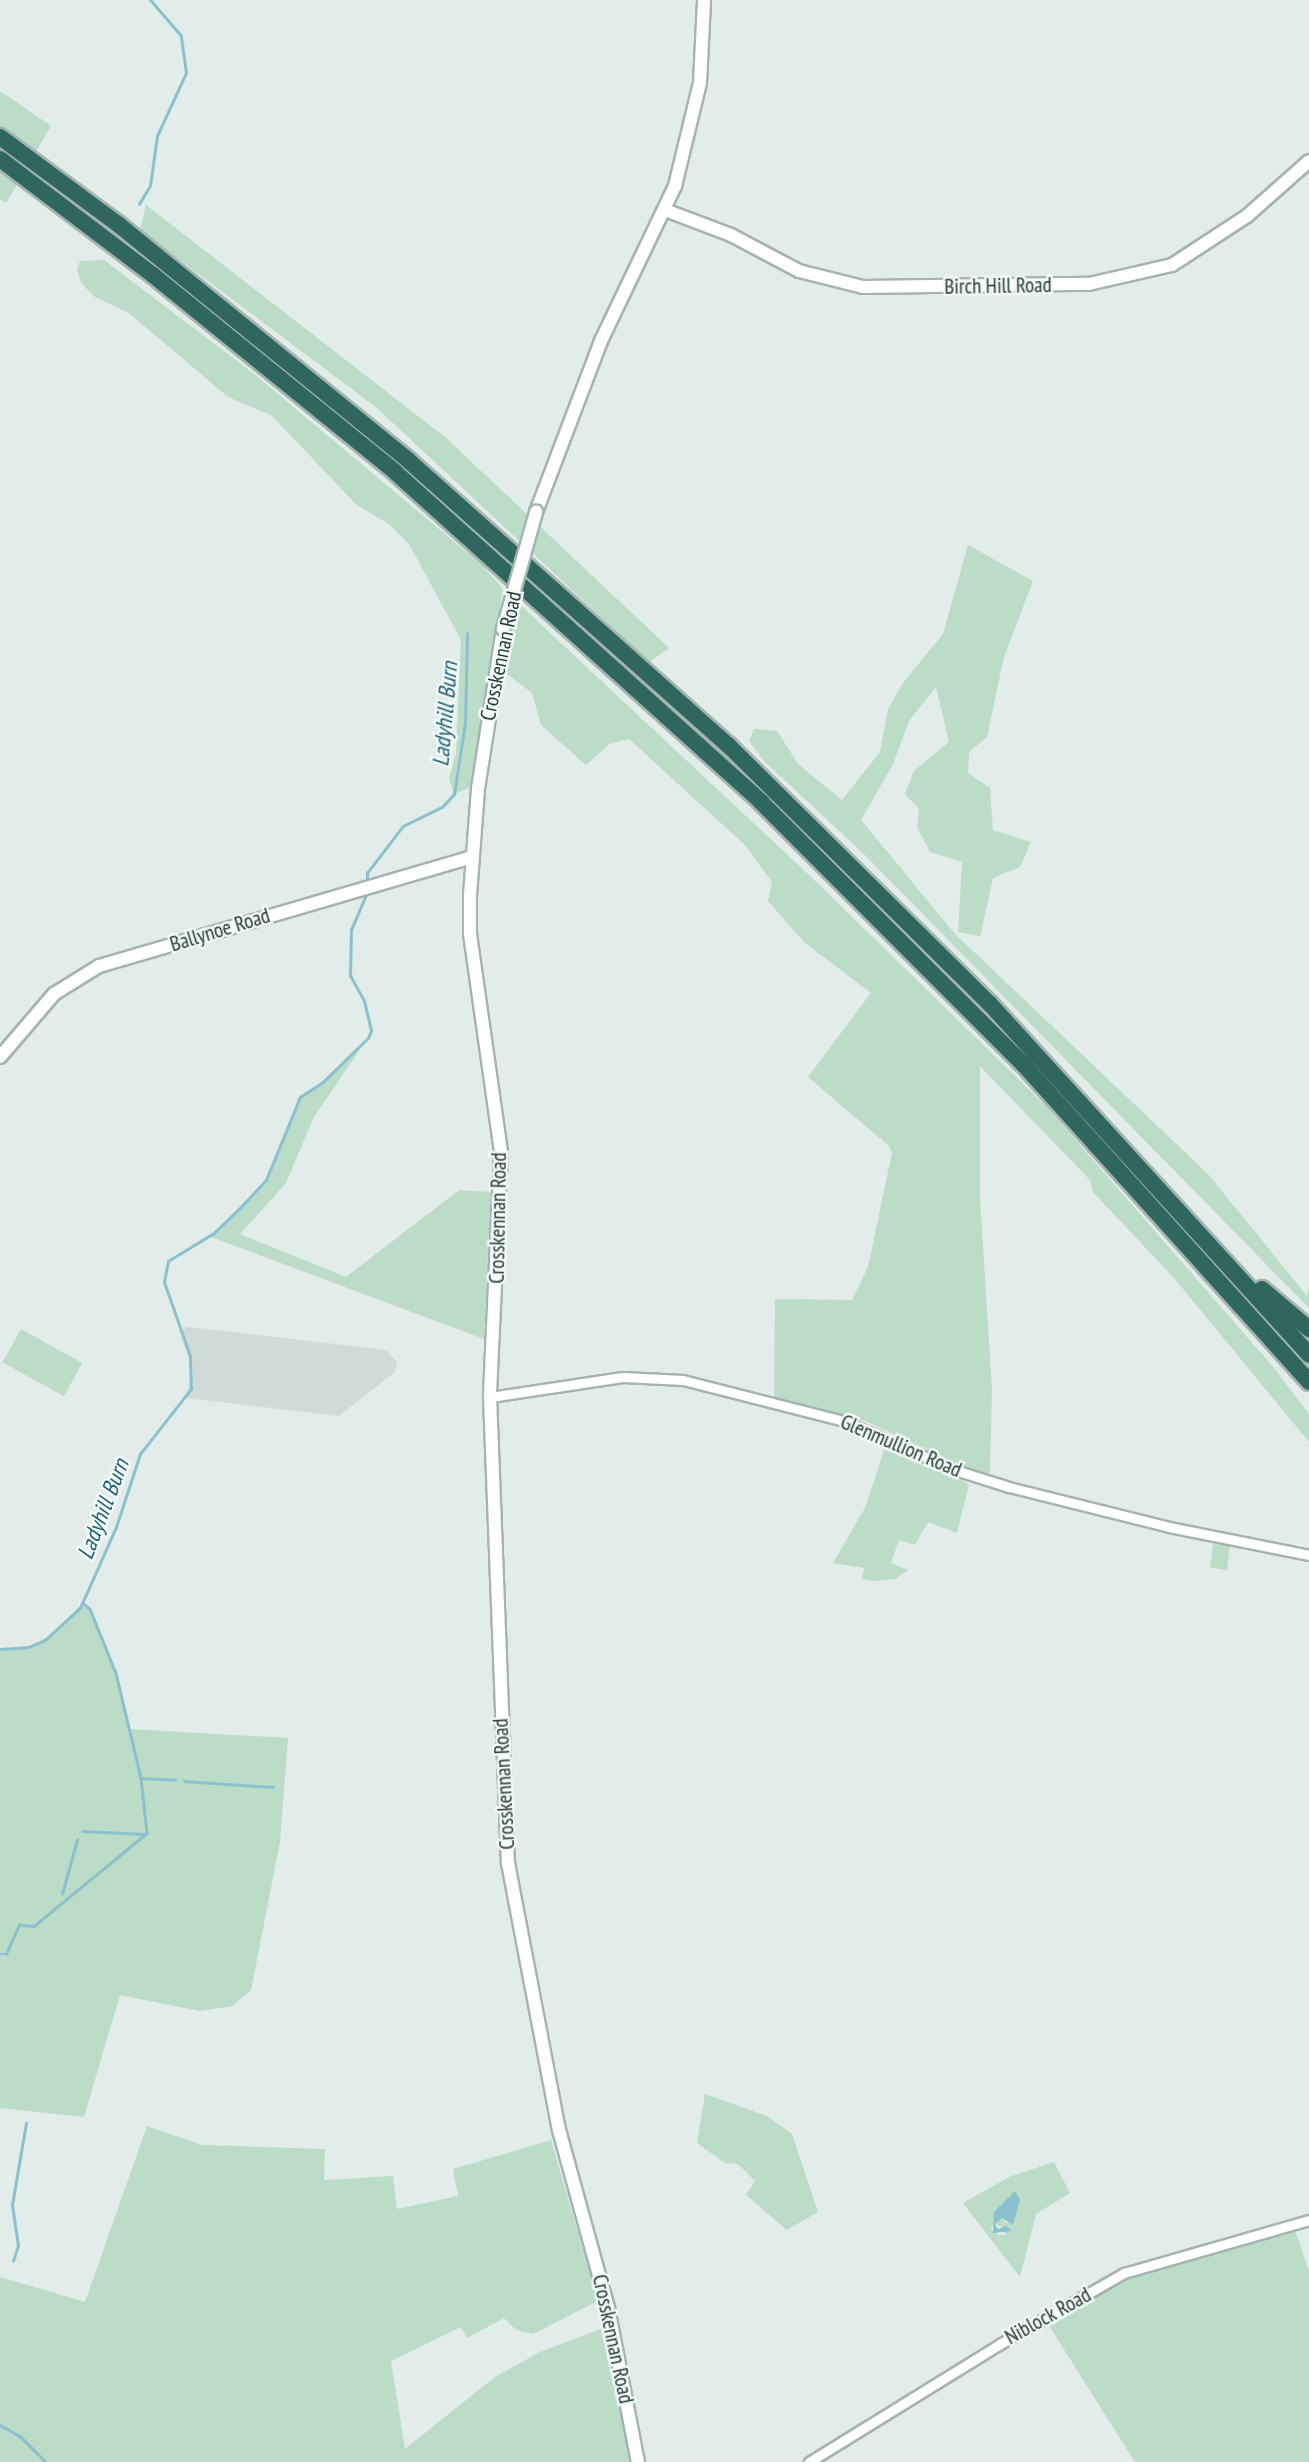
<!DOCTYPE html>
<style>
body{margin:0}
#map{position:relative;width:1309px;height:2462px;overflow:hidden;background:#e2ece8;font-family:"PT Sans Narrow",sans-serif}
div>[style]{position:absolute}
.built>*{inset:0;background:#d0dbd7}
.green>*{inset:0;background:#bbdcc6;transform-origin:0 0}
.water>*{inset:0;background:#8bc0cf}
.stream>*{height:2.5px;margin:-1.25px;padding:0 1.25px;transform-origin:1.25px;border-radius:1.25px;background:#8bc0cf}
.roads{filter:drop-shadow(2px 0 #a5b4af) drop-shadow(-2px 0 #a5b4af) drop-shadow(0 2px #a5b4af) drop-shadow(0 -2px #a5b4af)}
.street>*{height:9px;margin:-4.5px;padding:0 4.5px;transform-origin:4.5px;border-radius:4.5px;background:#fff}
.secondary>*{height:12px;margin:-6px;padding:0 6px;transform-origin:6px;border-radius:6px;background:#fff}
.highway>*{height:16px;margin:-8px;padding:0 8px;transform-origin:8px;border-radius:8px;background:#2f675f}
.bridges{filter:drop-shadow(2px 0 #a0b7b0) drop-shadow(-2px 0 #a0b7b0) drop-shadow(0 2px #a0b7b0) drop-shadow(0 -2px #a0b7b0)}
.secondary-bridge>*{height:12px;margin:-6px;padding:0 6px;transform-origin:6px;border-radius:6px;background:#fff}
span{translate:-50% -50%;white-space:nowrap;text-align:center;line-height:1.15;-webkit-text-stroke:5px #f2f8f5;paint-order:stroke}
.street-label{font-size:21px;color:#223c37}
.water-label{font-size:23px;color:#1e6276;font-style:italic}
</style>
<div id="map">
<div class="built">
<div style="clip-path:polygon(189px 1327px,386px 1350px,397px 1362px,395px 1372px,339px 1416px,185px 1398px,193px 1371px,179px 1330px)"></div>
</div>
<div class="green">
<div style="clip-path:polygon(0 91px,51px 126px,6px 203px,0 199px)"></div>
<div style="clip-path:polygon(146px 205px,445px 437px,669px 648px,649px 662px,377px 408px,140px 230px)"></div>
<div style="clip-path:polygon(104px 260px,254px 374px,482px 565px,503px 589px,471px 787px,454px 794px,449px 779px,456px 753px,461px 640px,409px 544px,389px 524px,357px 505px,271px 415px,228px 397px,129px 313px,95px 297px,81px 283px,77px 269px,80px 261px)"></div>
<div style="clip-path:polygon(968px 545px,1033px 581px,1004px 657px,987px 737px,969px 752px,968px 773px,990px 788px,993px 830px,1031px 842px,1020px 867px,993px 878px,980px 936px,958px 932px,962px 862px,930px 852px,917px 827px,919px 809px,905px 794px,914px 771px,949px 742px,936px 687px,909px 721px,893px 764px,861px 820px,955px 934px,1208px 1174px,1307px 1296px,1309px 1288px,1309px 1308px,865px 855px,764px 761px,749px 741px,754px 729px,777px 731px,798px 764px,842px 800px,880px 752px,888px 709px,903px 683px,943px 634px)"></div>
<div style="clip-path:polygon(518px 603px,808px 874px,1047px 1107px,1273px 1367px,1309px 1414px,1309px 1442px,1174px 1278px,1093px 1192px,1090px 1180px,980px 1066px,980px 1199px,992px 1390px,990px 1473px,979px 1473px,863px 1420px,774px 1397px,775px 1299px,852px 1300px,868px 1267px,892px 1153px,889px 1146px,808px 1077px,871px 993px,805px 943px,768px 901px,772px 882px,746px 846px,629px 739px,609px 744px,586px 765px,541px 725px,532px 693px,501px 669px)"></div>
<div style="clip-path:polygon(358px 1047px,361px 1048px,314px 1117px,286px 1183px,240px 1234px,346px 1277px,459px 1190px,491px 1192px,484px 1339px,211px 1237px,266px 1180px,304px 1093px,323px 1082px)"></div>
<div style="left:21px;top:1329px;width:70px;height:38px;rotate:29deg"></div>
<div style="clip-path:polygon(889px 1445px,969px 1484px,957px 1533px,928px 1522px,915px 1545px,899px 1540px,891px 1563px,908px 1570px,895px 1579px,872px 1581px,862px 1579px,864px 1568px,833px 1563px,865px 1508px,885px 1447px)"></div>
<div style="left:1213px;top:1544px;width:17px;height:24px;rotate:7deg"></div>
<div style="clip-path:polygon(83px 1603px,90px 1609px,116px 1673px,129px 1729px,288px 1738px,280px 1842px,251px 1990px,232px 2006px,200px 2011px,120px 1995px,84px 2117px,0 2108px,0 1649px,29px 1647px,45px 1640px)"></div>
<div style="clip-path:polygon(705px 2094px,767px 2116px,792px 2134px,818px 2212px,787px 2230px,746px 2195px,755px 2181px,738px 2164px,725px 2163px,697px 2143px)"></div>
<div style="clip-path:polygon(147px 2126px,202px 2145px,325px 2149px,324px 2180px,393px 2176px,397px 2209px,458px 2196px,453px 2169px,551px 2140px,598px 2301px,533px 2334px,516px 2330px,504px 2318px,467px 2338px,461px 2327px,391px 2361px,405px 2449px,495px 2377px,540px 2352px,606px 2327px,633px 2462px,0 2462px,0 2277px,85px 2302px)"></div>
<div style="clip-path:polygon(evenodd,1054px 2162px,1070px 2193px,1036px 2214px,1020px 2277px,963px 2203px,1009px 2177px,1054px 2162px,1010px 2196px,1008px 2224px,1002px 2218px,995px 2224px,1004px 2228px,1005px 2235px,998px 2235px,991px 2229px,1010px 2196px)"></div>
<div style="clip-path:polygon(1295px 2230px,1309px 2271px,1309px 2462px,1135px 2462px,1048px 2324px,1145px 2270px)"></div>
</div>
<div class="water">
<div style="clip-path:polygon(1015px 2191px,1020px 2200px,1013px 2225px,1002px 2218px,995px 2224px,998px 2229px,1006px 2226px,1012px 2231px,993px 2233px,994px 2212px)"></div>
</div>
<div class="stream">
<div style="left:139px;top:204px;width:21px;rotate:-59deg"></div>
<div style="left:150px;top:186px;width:50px;rotate:-82deg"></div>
<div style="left:157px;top:136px;width:69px;rotate:-65.3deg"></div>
<div style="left:186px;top:73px;width:37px;rotate:-98deg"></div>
<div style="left:181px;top:36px;width:48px;rotate:-130.7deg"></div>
<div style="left:367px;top:881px;width:8px;rotate:-90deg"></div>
<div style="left:367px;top:873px;width:59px;rotate:-52.5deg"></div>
<div style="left:403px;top:826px;width:43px;rotate:-26deg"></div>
<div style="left:442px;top:807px;width:18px;rotate:-47deg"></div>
<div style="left:454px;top:794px;width:72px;rotate:-81.2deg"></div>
<div style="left:465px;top:723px;width:89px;rotate:-88.7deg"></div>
<div style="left:83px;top:1603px;width:9px;rotate:41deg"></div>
<div style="left:90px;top:1609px;width:69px;rotate:67.9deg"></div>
<div style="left:116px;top:1673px;width:108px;rotate:76.6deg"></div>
<div style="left:141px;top:1778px;width:55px;rotate:83.8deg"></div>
<div style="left:0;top:1649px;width:29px;rotate:-4deg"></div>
<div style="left:29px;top:1647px;width:17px;rotate:-24deg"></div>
<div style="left:45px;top:1640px;width:47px;rotate:-42.4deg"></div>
<div style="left:80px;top:1608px;width:89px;rotate:-66deg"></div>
<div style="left:116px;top:1527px;width:77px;rotate:-71.8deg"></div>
<div style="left:140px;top:1454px;width:83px;rotate:-51.9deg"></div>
<div style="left:191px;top:1389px;width:33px;rotate:-92deg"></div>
<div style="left:190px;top:1356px;width:78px;rotate:-109.4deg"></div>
<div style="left:164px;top:1282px;width:21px;rotate:-79deg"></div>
<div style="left:168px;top:1261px;width:54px;rotate:-31.3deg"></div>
<div style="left:214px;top:1233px;width:35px;rotate:-44deg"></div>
<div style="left:239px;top:1209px;width:40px;rotate:-47deg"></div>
<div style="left:266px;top:1180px;width:90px;rotate:-67.7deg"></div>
<div style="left:300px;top:1097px;width:27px;rotate:-33deg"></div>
<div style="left:323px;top:1082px;width:63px;rotate:-44.4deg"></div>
<div style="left:368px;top:1038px;width:8px;rotate:-67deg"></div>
<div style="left:371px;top:1031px;width:31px;rotate:-103deg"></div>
<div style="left:364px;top:1001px;width:29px;rotate:-119deg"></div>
<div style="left:350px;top:976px;width:46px;rotate:-88.8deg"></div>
<div style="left:351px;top:930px;width:39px;rotate:-67deg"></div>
<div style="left:141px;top:1778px;width:34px;rotate:3deg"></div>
<div style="left:184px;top:1781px;width:89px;rotate:3.9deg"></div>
<div style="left:82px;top:1831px;width:62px;rotate:2.8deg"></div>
<div style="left:62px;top:1894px;width:56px;rotate:-74.5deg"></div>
<div style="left:0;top:1954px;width:6px"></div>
<div style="left:6px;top:1954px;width:32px;rotate:-66deg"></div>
<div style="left:19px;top:1925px;width:15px;rotate:4deg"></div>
<div style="left:34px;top:1926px;width:146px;rotate:-39.5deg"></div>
<div style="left:13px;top:2261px;width:16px;rotate:-72deg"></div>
<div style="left:18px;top:2246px;width:41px;rotate:-98.3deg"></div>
<div style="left:12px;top:2205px;width:83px;rotate:-80.3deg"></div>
<div style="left:0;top:2425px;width:23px;rotate:29deg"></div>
<div style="left:20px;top:2436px;width:37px;rotate:45deg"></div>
</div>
<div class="roads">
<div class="street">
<div style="left:490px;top:1397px;width:134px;rotate:-8.6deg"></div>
<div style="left:623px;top:1377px;width:60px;rotate:2.9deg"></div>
<div style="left:683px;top:1380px;width:166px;rotate:14.3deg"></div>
<div style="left:844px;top:1421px;width:121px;rotate:23.8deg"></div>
<div style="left:955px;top:1470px;width:57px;rotate:17.5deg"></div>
<div style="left:1009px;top:1487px;width:165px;rotate:14deg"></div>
<div style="left:1169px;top:1527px;width:143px;rotate:11.3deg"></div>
<div style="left:809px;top:2462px;width:225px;rotate:-31.7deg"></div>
<div style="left:1000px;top:2344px;width:143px;rotate:-29.8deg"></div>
<div style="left:1124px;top:2273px;width:192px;rotate:-16deg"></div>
</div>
<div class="secondary">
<div style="left:665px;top:210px;width:71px;rotate:20.7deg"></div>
<div style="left:731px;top:235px;width:77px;rotate:27.9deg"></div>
<div style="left:799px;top:271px;width:66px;rotate:14deg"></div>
<div style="left:863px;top:287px;width:226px;rotate:-0.8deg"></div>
<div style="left:1089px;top:284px;width:85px;rotate:-12.9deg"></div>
<div style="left:1172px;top:265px;width:90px;rotate:-33.2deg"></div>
<div style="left:1247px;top:216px;width:83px;rotate:-41.6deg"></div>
<div style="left:536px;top:512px;width:183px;rotate:-69.2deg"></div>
<div style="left:601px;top:341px;width:172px;rotate:-64.5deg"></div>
<div style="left:675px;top:186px;width:106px;rotate:-76.4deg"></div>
<div style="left:700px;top:83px;width:83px;rotate:-87.2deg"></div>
<div style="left:503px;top:629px;width:162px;rotate:98.9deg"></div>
<div style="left:478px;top:789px;width:107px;rotate:94.3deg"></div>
<div style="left:470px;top:896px;width:38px;rotate:90deg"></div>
<div style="left:470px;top:934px;width:220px;rotate:81.9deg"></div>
<div style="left:501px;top:1152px;width:245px;rotate:92.6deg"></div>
<div style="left:490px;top:1397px;width:466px;rotate:87.8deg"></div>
<div style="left:508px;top:1863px;width:272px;rotate:79.2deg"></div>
<div style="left:559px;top:2130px;width:185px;rotate:74.6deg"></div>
<div style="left:608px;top:2308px;width:157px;rotate:79deg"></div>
<div style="left:0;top:1057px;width:83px;rotate:-49.4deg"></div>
<div style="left:54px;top:994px;width:53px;rotate:-31.9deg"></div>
<div style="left:99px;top:966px;width:389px;rotate:-16.3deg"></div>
</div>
<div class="highway">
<div style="left:0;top:137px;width:148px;rotate:36.5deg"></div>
<div style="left:119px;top:225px;width:374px;rotate:39.1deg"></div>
<div style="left:409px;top:461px;width:429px;rotate:41.7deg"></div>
<div style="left:729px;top:746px;width:367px;rotate:44.7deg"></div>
<div style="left:990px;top:1004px;width:474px;rotate:47.7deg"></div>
<div style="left:0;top:159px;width:192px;rotate:37.2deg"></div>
<div style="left:153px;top:275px;width:312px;rotate:39.1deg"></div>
<div style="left:395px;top:472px;width:493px;rotate:42deg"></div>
<div style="left:761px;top:802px;width:371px;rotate:45deg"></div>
<div style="left:1023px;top:1064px;width:428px;rotate:48deg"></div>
<div style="left:1262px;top:1289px;width:62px;rotate:40.4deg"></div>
</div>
</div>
<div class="bridges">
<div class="secondary-bridge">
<div style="left:503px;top:629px;width:122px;rotate:-74.2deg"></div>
</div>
</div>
<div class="street-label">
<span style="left:998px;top:286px;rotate:-1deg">Birch Hill Road</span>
<span style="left:501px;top:656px;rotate:-78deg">Crosskennan Road</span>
<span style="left:220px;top:930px;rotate:-17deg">Ballynoe Road</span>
<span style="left:498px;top:1218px;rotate:-89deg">Crosskennan Road</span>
<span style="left:901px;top:1446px;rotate:23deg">Glenmullion Road</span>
<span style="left:504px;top:1784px;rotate:-93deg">Crosskennan Road</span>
<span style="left:1048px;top:2316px;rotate:-29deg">Niblock Road</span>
<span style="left:613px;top:2339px;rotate:78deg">Crosskennan Road</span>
</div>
<div class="water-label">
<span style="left:445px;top:714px;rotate:-85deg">Ladyhill Burn</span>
<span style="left:103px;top:1509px;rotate:-69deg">Ladyhill Burn</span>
</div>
</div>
